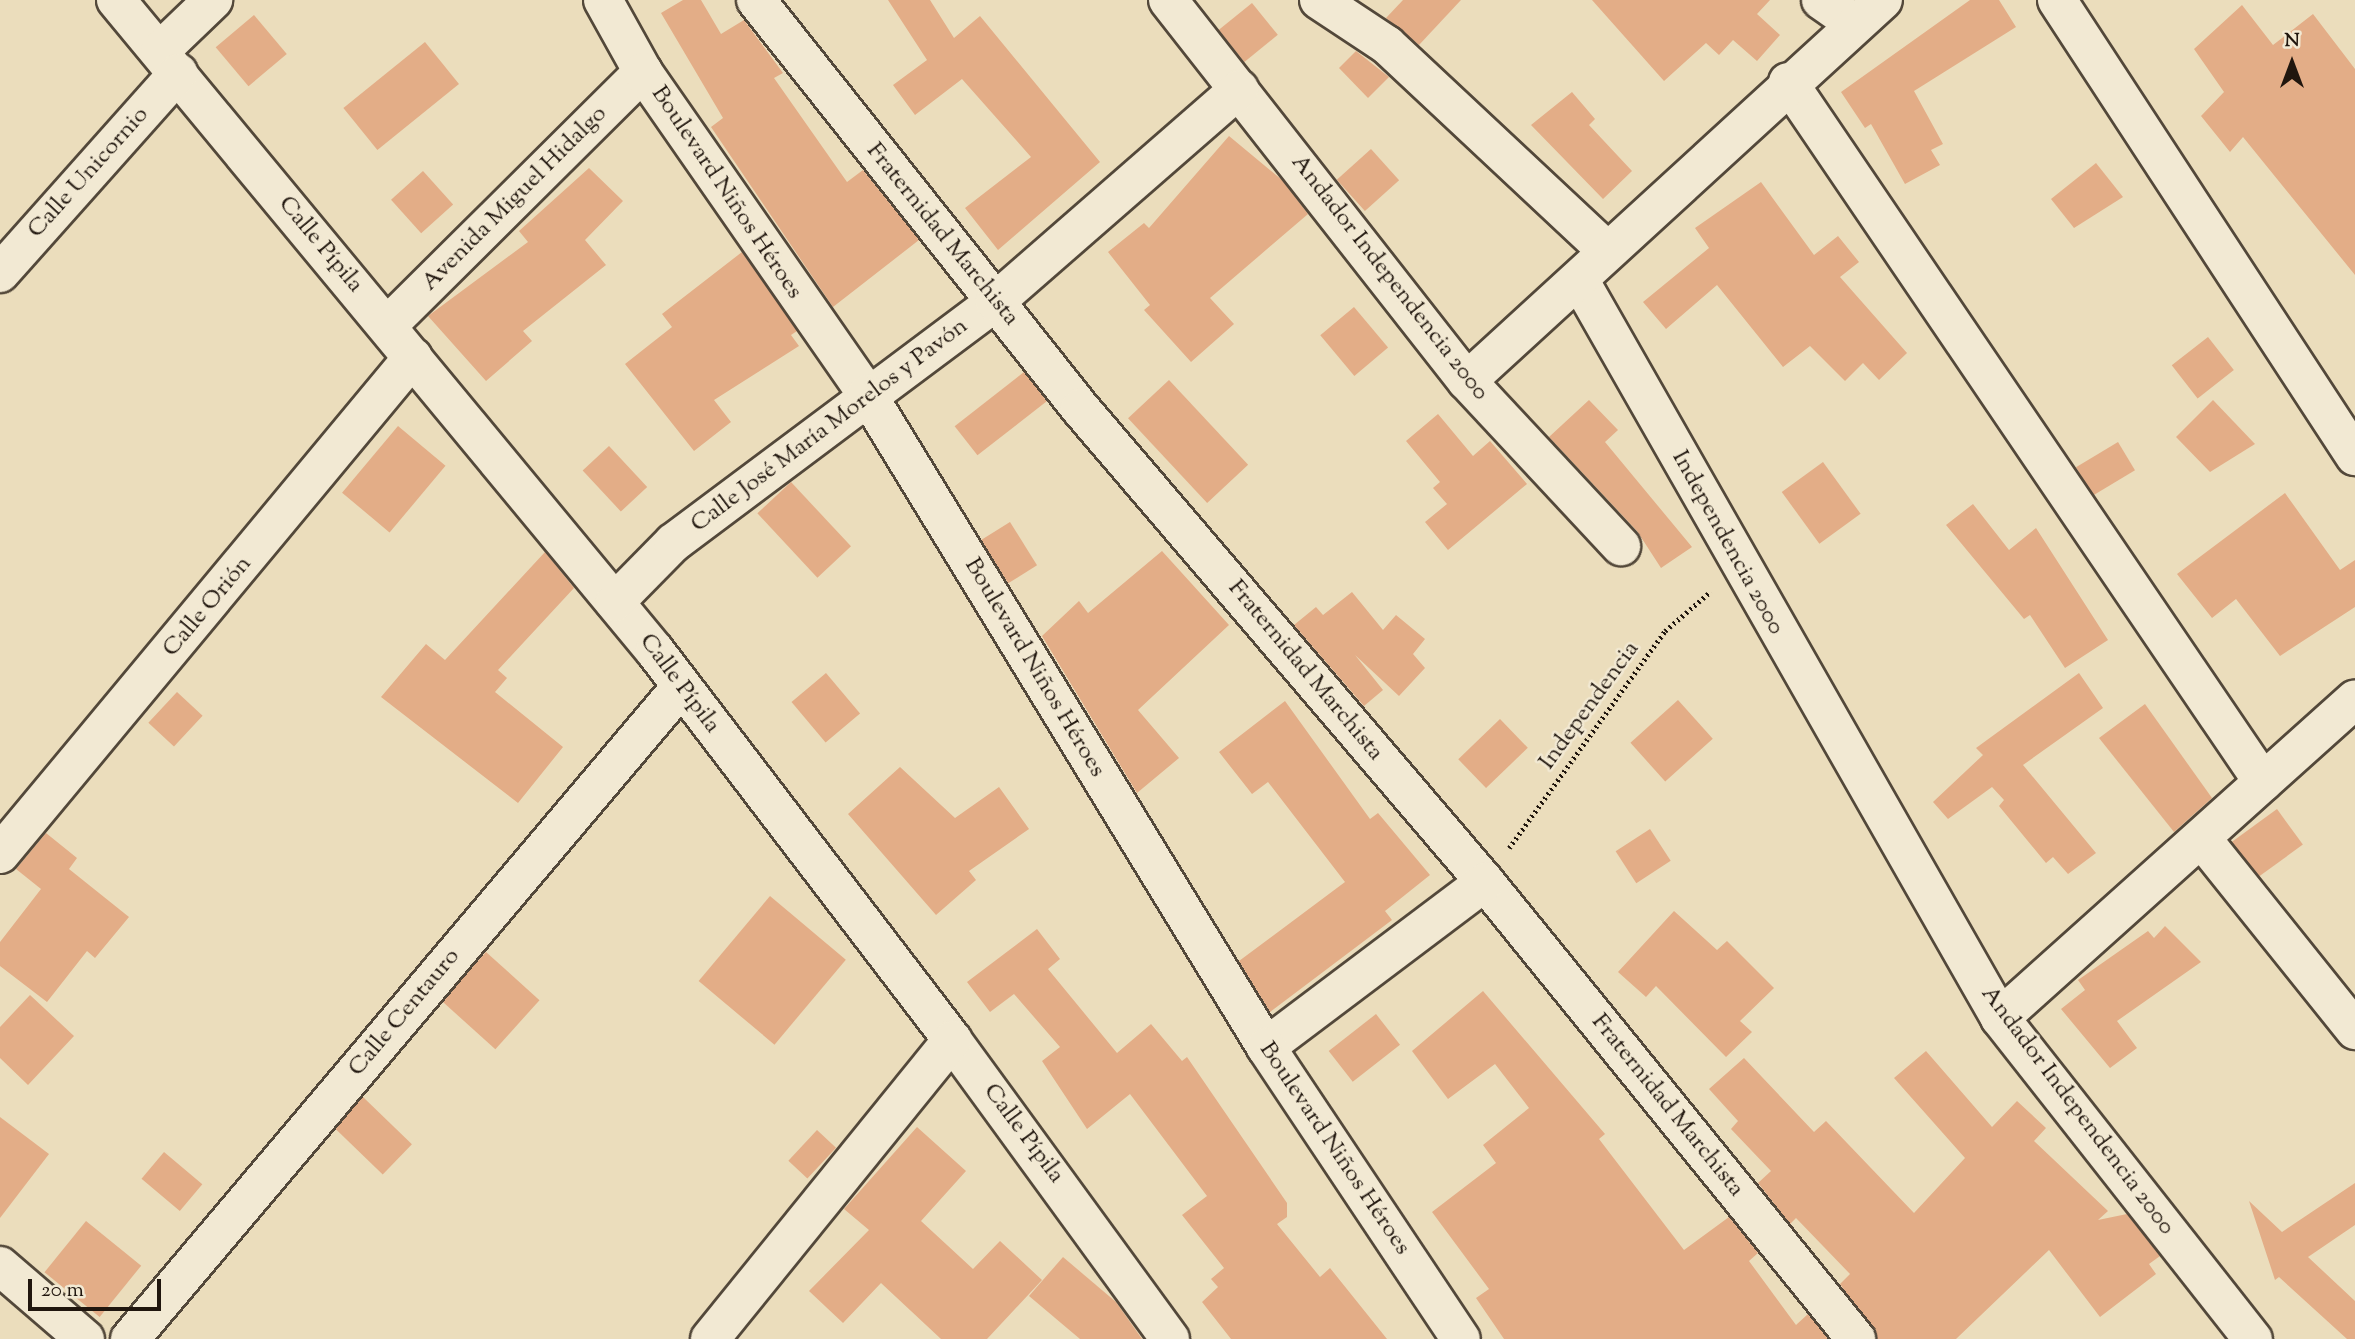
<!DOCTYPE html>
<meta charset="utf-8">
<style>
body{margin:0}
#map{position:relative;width:2355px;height:1339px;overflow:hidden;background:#ebddbc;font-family:"Sorts Mill Goudy",serif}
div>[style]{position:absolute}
.building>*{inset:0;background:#e3ad87;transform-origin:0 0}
.path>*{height:4.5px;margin-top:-2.25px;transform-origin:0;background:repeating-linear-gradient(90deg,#20160e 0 2px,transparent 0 5.5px)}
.roads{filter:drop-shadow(2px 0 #53483a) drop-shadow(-2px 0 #53483a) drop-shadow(0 2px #53483a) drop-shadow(0 -2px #53483a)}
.minor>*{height:38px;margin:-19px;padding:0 19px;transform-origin:19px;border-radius:19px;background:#f2e9d3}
.tertiary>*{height:38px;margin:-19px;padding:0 19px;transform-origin:19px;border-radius:19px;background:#f2e9d3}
span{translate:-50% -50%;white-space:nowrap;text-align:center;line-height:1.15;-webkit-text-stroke:5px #f2e9d3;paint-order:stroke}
.street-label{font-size:24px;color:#20160e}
.north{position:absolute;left:2257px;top:28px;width:70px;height:70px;-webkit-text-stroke:5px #f2e9d3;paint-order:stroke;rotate:0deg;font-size:19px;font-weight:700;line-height:28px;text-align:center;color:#20160e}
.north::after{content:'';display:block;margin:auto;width:24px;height:32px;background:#20160e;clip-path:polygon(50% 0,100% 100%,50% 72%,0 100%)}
.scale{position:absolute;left:28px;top:1279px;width:133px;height:32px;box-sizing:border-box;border:4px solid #20160e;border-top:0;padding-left:9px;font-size:21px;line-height:24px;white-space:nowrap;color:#20160e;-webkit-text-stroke:5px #f2e9d3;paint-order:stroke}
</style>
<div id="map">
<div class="building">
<div style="clip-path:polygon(683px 0,701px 0,721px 34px,744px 20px,783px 73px,774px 78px,847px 182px,863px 170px,919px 240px,833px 307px,711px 127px,723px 118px,661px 13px)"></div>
<div style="clip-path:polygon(888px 0,930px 0,954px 38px,980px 16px,1100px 162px,998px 250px,965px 208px,1031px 157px,962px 79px,915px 115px,893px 85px,927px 60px)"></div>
<div style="clip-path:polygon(1403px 0,1461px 0,1419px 45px,1386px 18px)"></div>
<div style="clip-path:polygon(1592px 0,1770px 0,1757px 14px,1780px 35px,1757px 61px,1733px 40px,1719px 55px,1706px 43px,1664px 81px)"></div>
<div style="clip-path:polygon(1970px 0,1999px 0,2016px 27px,1914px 91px,1943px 144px,1931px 150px,1940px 165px,1905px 184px,1871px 124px,1865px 128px,1841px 92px)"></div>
<div style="left:1252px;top:3px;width:41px;height:43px;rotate:51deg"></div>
<div style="clip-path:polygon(2242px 5px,2273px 45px,2313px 14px,2355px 69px,2355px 275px,2243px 137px,2230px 152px,2201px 116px,2224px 92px,2194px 49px)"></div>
<div style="left:254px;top:15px;width:51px;height:50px;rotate:50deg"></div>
<div style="left:425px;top:42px;width:54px;height:105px;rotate:51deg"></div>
<div style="clip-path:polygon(1356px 51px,1389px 77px,1368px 98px,1339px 68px)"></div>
<div style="clip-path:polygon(1572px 92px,1595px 119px,1589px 125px,1632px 171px,1603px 199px,1531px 125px)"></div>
<div style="clip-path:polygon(1229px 136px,1282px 180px,1308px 214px,1210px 298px,1234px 324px,1191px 362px,1144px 310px,1150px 305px,1108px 252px,1144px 223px,1149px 228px)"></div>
<div style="left:1371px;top:149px;width:42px;height:46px;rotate:48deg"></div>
<div style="clip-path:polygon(2096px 163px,2123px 197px,2074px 228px,2051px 199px)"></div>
<div style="clip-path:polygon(589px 168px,623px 201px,585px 240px,606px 265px,523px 331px,532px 341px,486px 381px,428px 316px,528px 242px,519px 231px)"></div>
<div style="left:423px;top:171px;width:45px;height:43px;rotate:48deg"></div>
<div style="clip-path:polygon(1761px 182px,1814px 255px,1838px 236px,1859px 262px,1840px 277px,1907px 353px,1879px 380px,1863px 363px,1845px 381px,1810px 346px,1783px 367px,1717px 285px,1666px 329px,1643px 302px,1709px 248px,1695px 228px)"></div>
<div style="clip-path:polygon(742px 252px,797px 331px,791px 335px,799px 346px,714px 400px,731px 422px,694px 451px,625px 364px,672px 327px,662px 314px)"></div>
<div style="left:1354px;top:307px;width:53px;height:44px;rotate:50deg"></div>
<div style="left:2208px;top:337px;width:42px;height:46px;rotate:52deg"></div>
<div style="left:1024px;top:372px;width:37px;height:88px;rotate:52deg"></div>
<div style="left:1169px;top:380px;width:116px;height:56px;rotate:47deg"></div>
<div style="clip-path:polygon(1589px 400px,1618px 430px,1605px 442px,1692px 547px,1661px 568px,1637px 531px,1549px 437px)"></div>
<div style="clip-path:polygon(2213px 400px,2255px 444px,2210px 472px,2176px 437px)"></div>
<div style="clip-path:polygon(1438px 414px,1473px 456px,1490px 441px,1527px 484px,1448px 550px,1425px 522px,1447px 504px,1433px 488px,1440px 482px,1406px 441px)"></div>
<div style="left:398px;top:426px;width:62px;height:87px;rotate:40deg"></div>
<div style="left:2118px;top:442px;width:33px;height:49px;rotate:59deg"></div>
<div style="left:609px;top:446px;width:56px;height:36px;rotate:47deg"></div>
<div style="left:1823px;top:462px;width:64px;height:51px;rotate:54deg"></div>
<div style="left:791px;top:482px;width:88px;height:46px;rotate:47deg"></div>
<div style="clip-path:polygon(2285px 493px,2340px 570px,2355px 560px,2355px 607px,2280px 656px,2236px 599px,2212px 618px,2177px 574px)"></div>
<div style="clip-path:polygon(1973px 504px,2009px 550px,2036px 528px,2108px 640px,2065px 668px,2030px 615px,2024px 619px,1946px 525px)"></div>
<div style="left:1010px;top:522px;width:51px;height:34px;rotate:58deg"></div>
<div style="clip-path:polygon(1162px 551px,1229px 625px,1138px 710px,1179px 758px,1137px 793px,1042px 636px,1079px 601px,1088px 613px)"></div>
<div style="clip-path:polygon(545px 552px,574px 588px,498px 670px,507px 678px,495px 692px,563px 747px,518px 803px,381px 697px,426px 644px,445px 660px)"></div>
<div style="clip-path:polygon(1352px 592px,1383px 630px,1396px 615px,1425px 639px,1413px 654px,1425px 668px,1399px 696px,1355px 655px,1383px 690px,1364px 706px,1294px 625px,1316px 607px,1323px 615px)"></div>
<div style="left:826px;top:673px;width:53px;height:45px;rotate:50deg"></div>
<div style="clip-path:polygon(2079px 673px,2103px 708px,2023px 765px,2096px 853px,2068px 874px,2053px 857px,2046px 863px,1999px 806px,2004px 800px,1992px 787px,1948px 819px,1933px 802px,1983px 755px,1976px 748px)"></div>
<div style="left:177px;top:692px;width:35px;height:42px;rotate:43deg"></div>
<div style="left:1678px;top:700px;width:52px;height:64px;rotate:48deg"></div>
<div style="clip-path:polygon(1285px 701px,1370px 819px,1378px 813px,1430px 875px,1385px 911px,1392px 920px,1270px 1012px,1239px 961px,1345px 882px,1268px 782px,1252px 794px,1219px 752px)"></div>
<div style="clip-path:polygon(2145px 704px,2212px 798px,2174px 832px,2099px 738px)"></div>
<div style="left:1500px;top:719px;width:40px;height:58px;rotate:46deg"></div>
<div style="clip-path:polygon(900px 767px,955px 818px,999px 787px,1029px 829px,969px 871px,976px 880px,936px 915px,848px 814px)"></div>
<div style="left:2277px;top:809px;width:44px;height:56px;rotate:54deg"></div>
<div style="left:1650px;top:829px;width:38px;height:41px;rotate:57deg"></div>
<div style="clip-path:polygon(46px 833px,77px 858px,69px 869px,129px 917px,95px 958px,87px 951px,47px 1002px,0 966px,0 942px,41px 889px,16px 869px)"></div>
<div style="left:770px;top:896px;width:99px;height:111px;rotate:40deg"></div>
<div style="clip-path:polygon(1674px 911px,1717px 950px,1727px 941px,1774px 988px,1740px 1021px,1752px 1032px,1726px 1057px,1656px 986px,1646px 997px,1618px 972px)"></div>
<div style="clip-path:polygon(2165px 926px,2201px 962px,2117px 1021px,2137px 1048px,2110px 1068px,2061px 1009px,2085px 990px,2078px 980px,2148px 931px,2154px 938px)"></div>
<div style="clip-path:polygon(1037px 929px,1060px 959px,1048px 969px,1117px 1053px,1151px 1024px,1182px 1061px,1187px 1057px,1287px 1203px,1287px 1217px,1277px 1224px,1320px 1277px,1330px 1268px,1387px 1339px,1231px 1339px,1202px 1302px,1218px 1287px,1211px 1279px,1224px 1268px,1182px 1215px,1207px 1196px,1130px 1094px,1087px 1129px,1042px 1061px,1060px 1047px,1014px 994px,990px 1012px,967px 982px)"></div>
<div style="left:486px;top:952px;width:72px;height:66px;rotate:42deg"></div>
<div style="clip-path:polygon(1483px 991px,1605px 1134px,1599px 1139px,1684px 1250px,1729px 1217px,1758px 1253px,1749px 1261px,1796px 1325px,1808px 1314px,1828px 1339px,1504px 1339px,1476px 1298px,1489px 1289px,1432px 1212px,1496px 1163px,1483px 1145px,1529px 1108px,1495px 1064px,1448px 1099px,1412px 1051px)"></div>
<div style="clip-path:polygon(30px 995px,74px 1036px,28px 1085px,0 1058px,0 1027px)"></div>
<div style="left:1376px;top:1014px;width:39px;height:60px;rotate:52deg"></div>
<div style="clip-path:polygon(1926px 1051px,1992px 1127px,2017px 1101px,2046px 1128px,2034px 1141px,2108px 1211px,2098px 1220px,2127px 1214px,2160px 1256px,2149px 1264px,2156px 1274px,2100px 1317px,2049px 1250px,1956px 1339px,1877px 1339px,1840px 1284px,1850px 1274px,1796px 1218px,1790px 1224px,1758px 1183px,1771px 1171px,1731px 1129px,1738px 1121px,1709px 1089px,1744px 1058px,1814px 1132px,1826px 1121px,1914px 1213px,1965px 1158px,1894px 1078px)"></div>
<div style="left:363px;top:1097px;width:68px;height:42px;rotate:44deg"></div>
<div style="clip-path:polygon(0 1117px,49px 1154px,0 1218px)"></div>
<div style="clip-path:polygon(917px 1127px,966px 1171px,921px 1221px,973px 1269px,1000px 1241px,1042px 1280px,987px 1339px,941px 1339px,881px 1283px,843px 1323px,809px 1291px,869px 1230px,844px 1209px)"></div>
<div style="left:817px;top:1130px;width:26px;height:42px;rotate:43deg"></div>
<div style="left:164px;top:1152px;width:50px;height:35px;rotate:40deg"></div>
<div style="clip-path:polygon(2355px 1183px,2355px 1225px,2308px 1257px,2355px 1301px,2355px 1339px,2347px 1339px,2279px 1277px,2275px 1280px,2249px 1201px,2282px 1232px)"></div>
<div style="left:86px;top:1221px;width:71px;height:66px;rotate:39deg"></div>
<div style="clip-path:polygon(1063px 1257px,1116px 1302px,1142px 1339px,1080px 1339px,1029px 1296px)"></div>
</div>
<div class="path">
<div style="left:1509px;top:848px;width:267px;rotate:-54.3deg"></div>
<div style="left:1665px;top:631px;width:60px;rotate:-40.9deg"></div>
</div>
<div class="roads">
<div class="minor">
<div style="left:116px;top:0;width:845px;rotate:50.38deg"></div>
<div style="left:655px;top:651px;width:489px;rotate:52.6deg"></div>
<div style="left:952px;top:1040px;width:370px;rotate:53.9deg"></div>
<div style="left:756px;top:0;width:521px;rotate:51.55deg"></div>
<div style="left:1080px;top:408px;width:623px;rotate:49.49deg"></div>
<div style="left:1485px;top:882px;width:589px;rotate:50.93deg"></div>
<div style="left:1168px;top:0;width:484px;rotate:51.9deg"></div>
<div style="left:1467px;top:381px;width:226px;rotate:47deg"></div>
<div style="left:1319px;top:0;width:82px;rotate:33.5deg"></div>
<div style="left:1387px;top:45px;width:301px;rotate:43.1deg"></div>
<div style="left:1821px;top:0;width:38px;rotate:35deg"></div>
<div style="left:2057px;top:0;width:545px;rotate:56.84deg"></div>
<div style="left:160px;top:51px;width:74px;rotate:-43.9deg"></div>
<div style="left:1788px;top:82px;width:846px;rotate:55.84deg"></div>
<div style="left:0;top:273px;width:268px;rotate:-48.3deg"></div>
<div style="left:1581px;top:283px;width:846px;rotate:60.31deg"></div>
<div style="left:2000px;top:1018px;width:409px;rotate:51.8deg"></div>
<div style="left:387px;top:326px;width:361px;rotate:-44.8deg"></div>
<div style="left:1467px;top:381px;width:564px;rotate:-42.49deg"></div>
<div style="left:615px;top:602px;width:83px;rotate:-45.5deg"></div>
<div style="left:673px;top:543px;width:402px;rotate:-36.8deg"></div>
<div style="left:995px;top:302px;width:324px;rotate:-41.1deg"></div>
<div style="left:2202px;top:839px;width:245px;rotate:51.3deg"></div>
<div style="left:0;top:854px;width:646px;rotate:-50.27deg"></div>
<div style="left:2000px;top:1018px;width:477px;rotate:-41.9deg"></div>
<div style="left:1266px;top:1047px;width:274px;rotate:-37deg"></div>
<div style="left:0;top:1266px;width:112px;rotate:40.7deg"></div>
<div style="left:130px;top:1339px;width:854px;rotate:-49.8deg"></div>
<div style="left:710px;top:1339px;width:385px;rotate:-51deg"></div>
</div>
<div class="tertiary">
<div style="left:603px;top:0;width:82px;rotate:60.9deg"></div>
<div style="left:643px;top:72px;width:392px;rotate:55.2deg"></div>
<div style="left:867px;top:394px;width:765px;rotate:58.57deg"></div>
<div style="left:1266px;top:1047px;width:351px;rotate:56.3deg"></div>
</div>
</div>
<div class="street-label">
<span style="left:89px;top:173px;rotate:-48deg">Calle Unicornio</span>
<span style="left:726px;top:193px;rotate:56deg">Boulevard Niños Héroes</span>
<span style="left:515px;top:199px;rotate:-45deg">Avenida Miguel Hidalgo</span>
<span style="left:942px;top:235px;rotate:51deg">Fraternidad Marchista</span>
<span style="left:320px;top:245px;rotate:50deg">Calle Pípila</span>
<span style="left:1389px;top:278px;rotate:52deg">Andador Independencia 2000</span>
<span style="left:830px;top:426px;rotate:-37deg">Calle José María Morelos y Pavón</span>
<span style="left:1727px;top:543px;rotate:61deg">Independencia 2000</span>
<span style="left:208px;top:607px;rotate:-50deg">Calle Orión</span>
<span style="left:1034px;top:668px;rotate:59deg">Boulevard Niños Héroes</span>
<span style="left:1305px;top:671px;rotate:50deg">Fraternidad Marchista</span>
<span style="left:679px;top:684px;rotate:53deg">Calle Pípila</span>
<span style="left:1590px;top:706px;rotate:-54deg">Independencia</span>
<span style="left:405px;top:1013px;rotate:-50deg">Calle Centauro</span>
<span style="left:1667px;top:1106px;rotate:51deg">Fraternidad Marchista</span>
<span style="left:2077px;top:1111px;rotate:53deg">Andador Independencia 2000</span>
<span style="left:1023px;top:1134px;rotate:53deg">Calle Pípila</span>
<span style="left:1334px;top:1149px;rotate:56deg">Boulevard Niños Héroes</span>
</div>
<div class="north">N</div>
<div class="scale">20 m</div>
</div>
